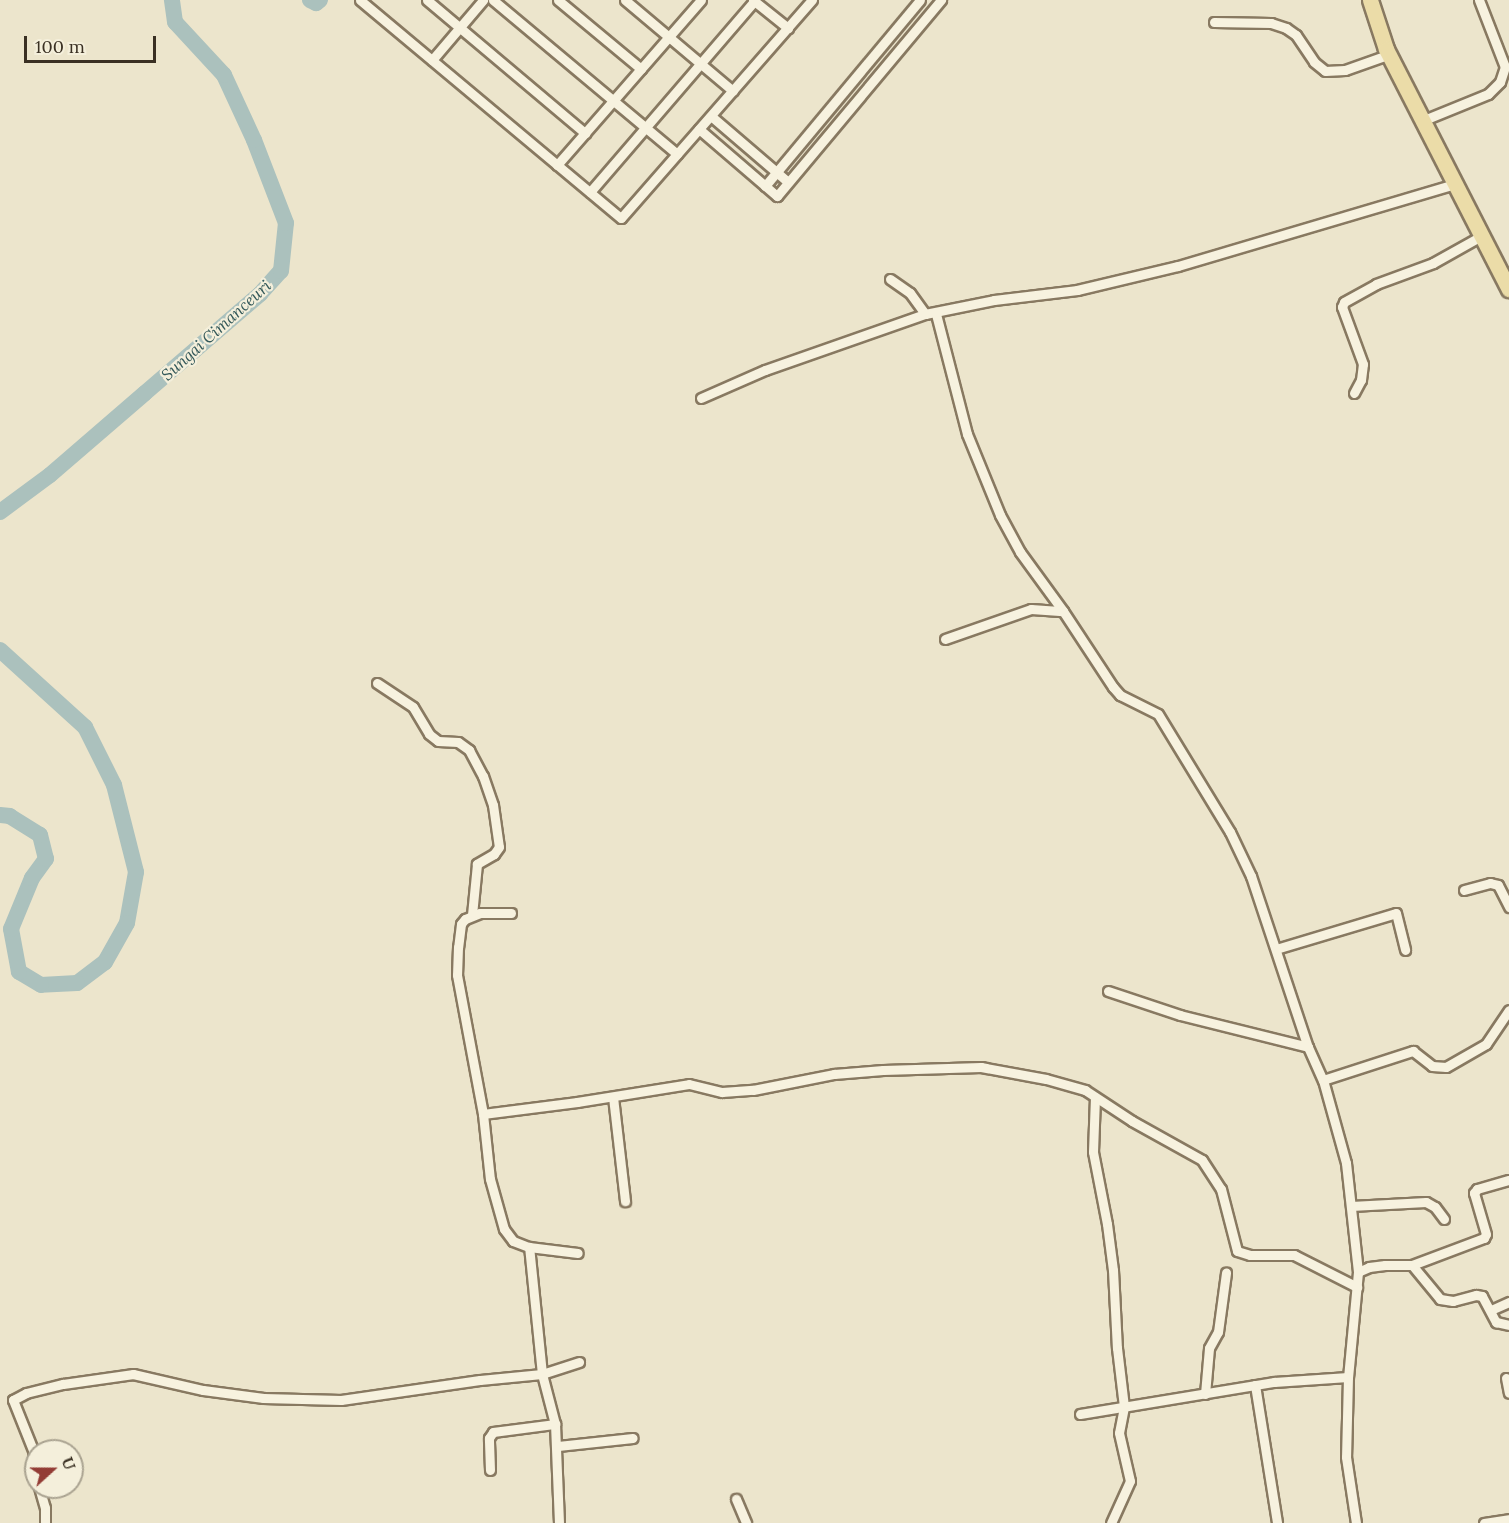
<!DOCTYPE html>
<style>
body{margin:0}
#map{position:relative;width:1509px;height:1523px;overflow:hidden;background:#ece5cc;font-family:Lora,serif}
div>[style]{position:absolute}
.river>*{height:16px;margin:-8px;padding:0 8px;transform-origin:8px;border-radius:8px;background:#abc1bd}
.roads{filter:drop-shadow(2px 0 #887961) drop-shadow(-2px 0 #887961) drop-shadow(0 2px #887961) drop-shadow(0 -2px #887961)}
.minor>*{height:9px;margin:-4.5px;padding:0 4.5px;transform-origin:4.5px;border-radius:4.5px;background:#f7f2df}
.primary>*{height:15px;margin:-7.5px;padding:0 7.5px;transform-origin:7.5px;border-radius:7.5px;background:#ebdca8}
span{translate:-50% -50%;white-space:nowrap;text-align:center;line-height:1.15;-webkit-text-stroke:4.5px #f4efdb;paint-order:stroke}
.water-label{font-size:16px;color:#335859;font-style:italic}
.north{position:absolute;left:24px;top:1439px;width:60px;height:60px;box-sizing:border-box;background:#f4efdb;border:2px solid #aaa391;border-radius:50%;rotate:69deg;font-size:16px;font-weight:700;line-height:24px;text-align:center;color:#3a3023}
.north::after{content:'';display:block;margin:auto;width:21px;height:27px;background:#933c35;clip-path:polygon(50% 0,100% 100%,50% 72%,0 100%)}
.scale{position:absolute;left:24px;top:36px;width:132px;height:27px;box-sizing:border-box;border:3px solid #3a3023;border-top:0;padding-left:8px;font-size:18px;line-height:21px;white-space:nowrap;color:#3a3023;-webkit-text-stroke:4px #f4efdb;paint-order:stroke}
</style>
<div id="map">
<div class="river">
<div style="left:310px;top:0;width:7px;rotate:27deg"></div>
<div style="left:316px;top:3px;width:5px;rotate:-37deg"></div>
<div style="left:0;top:512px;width:62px;rotate:-36.5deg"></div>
<div style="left:50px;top:475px;width:125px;rotate:-40.8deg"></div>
<div style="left:145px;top:393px;width:152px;rotate:-40.7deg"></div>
<div style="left:260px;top:294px;width:31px;rotate:-48deg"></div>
<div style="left:281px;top:271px;width:48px;rotate:-84.1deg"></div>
<div style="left:286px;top:223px;width:89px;rotate:-111.1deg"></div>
<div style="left:254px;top:140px;width:72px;rotate:-114.8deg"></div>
<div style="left:224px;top:75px;width:72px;rotate:-132.8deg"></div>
<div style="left:175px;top:22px;width:22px;rotate:-98deg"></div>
<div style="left:0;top:650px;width:115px;rotate:42.2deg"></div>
<div style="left:85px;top:727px;width:65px;rotate:63.4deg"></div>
<div style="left:114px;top:785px;width:90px;rotate:75.8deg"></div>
<div style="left:136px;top:872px;width:52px;rotate:100deg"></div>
<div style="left:127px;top:923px;width:45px;rotate:119.4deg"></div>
<div style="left:105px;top:962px;width:35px;rotate:143deg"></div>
<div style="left:77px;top:983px;width:36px;rotate:177deg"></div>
<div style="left:41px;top:985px;width:26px;rotate:-149deg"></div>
<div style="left:19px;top:972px;width:44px;rotate:-100.5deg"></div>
<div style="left:11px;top:929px;width:55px;rotate:-67.6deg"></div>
<div style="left:32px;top:878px;width:24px;rotate:-54deg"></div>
<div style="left:46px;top:859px;width:25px;rotate:-104deg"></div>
<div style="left:40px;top:835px;width:36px;rotate:-148deg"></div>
<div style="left:10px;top:816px;width:10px;rotate:-174deg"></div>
</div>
<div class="roads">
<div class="minor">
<div style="left:360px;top:0;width:340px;rotate:39.9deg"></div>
<div style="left:621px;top:218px;width:290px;rotate:-48.8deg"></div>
<div style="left:427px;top:0;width:207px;rotate:40.1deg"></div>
<div style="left:493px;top:0;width:240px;rotate:39.9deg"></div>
<div style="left:558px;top:0;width:108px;rotate:39.7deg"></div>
<div style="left:625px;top:0;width:141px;rotate:40.1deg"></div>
<div style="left:753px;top:0;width:45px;rotate:38.7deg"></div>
<div style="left:1214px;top:22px;width:57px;rotate:1deg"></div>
<div style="left:1271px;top:23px;width:16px;rotate:18deg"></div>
<div style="left:1286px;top:28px;width:12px;rotate:35deg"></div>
<div style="left:1296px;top:35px;width:32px;rotate:56deg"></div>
<div style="left:1314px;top:62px;width:14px;rotate:39deg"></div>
<div style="left:1325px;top:71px;width:20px;rotate:-3deg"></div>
<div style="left:1345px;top:70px;width:48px;rotate:-19.6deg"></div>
<div style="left:432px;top:60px;width:79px;rotate:-49.6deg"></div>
<div style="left:711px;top:116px;width:101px;rotate:40.6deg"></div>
<div style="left:1424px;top:120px;width:69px;rotate:-22.1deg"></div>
<div style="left:1488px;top:94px;width:17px;rotate:-45deg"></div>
<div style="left:1500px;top:82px;width:16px;rotate:-72deg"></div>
<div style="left:1505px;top:67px;width:72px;rotate:-111.2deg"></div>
<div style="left:699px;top:129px;width:103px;rotate:40.7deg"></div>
<div style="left:777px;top:196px;width:256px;rotate:-50.1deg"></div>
<div style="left:557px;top:165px;width:219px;rotate:-48.9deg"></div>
<div style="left:765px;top:186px;width:242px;rotate:-50.2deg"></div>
<div style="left:590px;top:192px;width:252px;rotate:-49.3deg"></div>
<div style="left:890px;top:279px;width:24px;rotate:35deg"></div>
<div style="left:910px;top:293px;width:26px;rotate:54deg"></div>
<div style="left:936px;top:314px;width:124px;rotate:75.5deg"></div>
<div style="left:967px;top:434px;width:87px;rotate:67.8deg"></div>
<div style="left:1000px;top:515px;width:42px;rotate:61.6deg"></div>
<div style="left:1020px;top:552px;width:73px;rotate:53.9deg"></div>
<div style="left:1063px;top:611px;width:91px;rotate:56.7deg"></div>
<div style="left:1113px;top:687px;width:11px;rotate:49deg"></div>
<div style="left:1120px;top:695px;width:42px;rotate:26.6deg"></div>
<div style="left:1158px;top:714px;width:138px;rotate:58.6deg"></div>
<div style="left:1230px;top:832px;width:49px;rotate:64.5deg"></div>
<div style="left:1251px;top:876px;width:180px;rotate:71.6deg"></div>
<div style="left:1308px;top:1047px;width:36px;rotate:66deg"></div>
<div style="left:1323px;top:1080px;width:86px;rotate:74.5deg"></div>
<div style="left:1346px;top:1163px;width:110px;rotate:83.7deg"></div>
<div style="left:1358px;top:1272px;width:105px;rotate:95.4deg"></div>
<div style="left:1348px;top:1377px;width:80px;rotate:91.4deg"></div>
<div style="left:1346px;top:1457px;width:67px;rotate:81.4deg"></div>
<div style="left:1354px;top:393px;width:15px;rotate:-62deg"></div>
<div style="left:1361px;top:380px;width:16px;rotate:-83deg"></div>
<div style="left:1363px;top:364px;width:61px;rotate:-110.2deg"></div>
<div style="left:1342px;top:307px;width:5px;rotate:-68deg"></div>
<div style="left:1344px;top:302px;width:37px;rotate:-29deg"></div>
<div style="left:1376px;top:284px;width:61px;rotate:-20.2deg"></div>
<div style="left:1433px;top:263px;width:57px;rotate:-29.2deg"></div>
<div style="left:701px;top:398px;width:70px;rotate:-23.6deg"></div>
<div style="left:765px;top:370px;width:170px;rotate:-19.3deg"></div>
<div style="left:925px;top:314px;width:70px;rotate:-11.5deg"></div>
<div style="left:994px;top:300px;width:84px;rotate:-6.9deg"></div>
<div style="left:1077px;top:290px;width:104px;rotate:-13.4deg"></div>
<div style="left:1178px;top:266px;width:289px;rotate:-16.5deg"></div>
<div style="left:945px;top:639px;width:91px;rotate:-19.2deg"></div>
<div style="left:1031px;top:609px;width:32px;rotate:4deg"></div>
<div style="left:377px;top:683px;width:43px;rotate:33.7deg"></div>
<div style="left:413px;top:707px;width:31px;rotate:59deg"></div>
<div style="left:429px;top:734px;width:11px;rotate:38deg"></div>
<div style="left:438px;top:741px;width:20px;rotate:3deg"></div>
<div style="left:458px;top:742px;width:14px;rotate:36deg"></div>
<div style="left:469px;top:750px;width:30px;rotate:62deg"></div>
<div style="left:483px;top:776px;width:31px;rotate:71deg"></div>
<div style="left:493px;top:805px;width:42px;rotate:81.9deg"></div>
<div style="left:499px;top:847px;width:9px;rotate:126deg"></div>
<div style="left:494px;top:854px;width:20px;rotate:150deg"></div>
<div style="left:477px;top:864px;width:51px;rotate:95.6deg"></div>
<div style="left:1464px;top:890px;width:27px;rotate:-15deg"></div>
<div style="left:1490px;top:883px;width:8px;rotate:14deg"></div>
<div style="left:1498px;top:885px;width:25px;rotate:63deg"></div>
<div style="left:511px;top:913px;width:31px;rotate:180deg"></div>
<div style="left:480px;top:913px;width:16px;rotate:158deg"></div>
<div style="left:465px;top:919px;width:6px;rotate:129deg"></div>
<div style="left:461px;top:924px;width:23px;rotate:97deg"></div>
<div style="left:458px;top:947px;width:28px;rotate:92deg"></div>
<div style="left:457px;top:975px;width:141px;rotate:79.4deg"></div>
<div style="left:483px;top:1114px;width:65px;rotate:83.9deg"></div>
<div style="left:490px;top:1179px;width:52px;rotate:74.4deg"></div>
<div style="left:504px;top:1229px;width:15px;rotate:53deg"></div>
<div style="left:513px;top:1241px;width:17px;rotate:21deg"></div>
<div style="left:1276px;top:949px;width:125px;rotate:-16.7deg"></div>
<div style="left:1396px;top:913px;width:38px;rotate:76deg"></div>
<div style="left:1108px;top:991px;width:76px;rotate:18.4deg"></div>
<div style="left:1180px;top:1015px;width:132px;rotate:14deg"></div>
<div style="left:1323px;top:1080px;width:95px;rotate:-17.9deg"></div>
<div style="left:1413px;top:1051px;width:24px;rotate:38deg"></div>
<div style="left:1432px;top:1066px;width:14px;rotate:4deg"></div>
<div style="left:1446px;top:1067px;width:46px;rotate:-29.9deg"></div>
<div style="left:1486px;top:1044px;width:41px;rotate:-55.9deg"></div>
<div style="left:613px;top:1097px;width:105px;rotate:83.4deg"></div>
<div style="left:1095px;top:1097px;width:55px;rotate:92.1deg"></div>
<div style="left:1093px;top:1152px;width:73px;rotate:79deg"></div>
<div style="left:1107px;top:1224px;width:46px;rotate:82.6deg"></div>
<div style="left:1113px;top:1270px;width:78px;rotate:87.1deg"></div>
<div style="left:1117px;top:1348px;width:59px;rotate:83.2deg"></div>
<div style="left:1124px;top:1407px;width:26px;rotate:101deg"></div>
<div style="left:1119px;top:1433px;width:49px;rotate:77.1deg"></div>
<div style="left:1130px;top:1481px;width:46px;rotate:114.3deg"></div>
<div style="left:483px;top:1114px;width:95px;rotate:-7.3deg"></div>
<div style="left:577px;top:1102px;width:113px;rotate:-9.1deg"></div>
<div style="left:689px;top:1084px;width:34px;rotate:14deg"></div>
<div style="left:722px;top:1092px;width:31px;rotate:-4deg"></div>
<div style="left:753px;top:1090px;width:83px;rotate:-11.2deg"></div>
<div style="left:834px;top:1074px;width:49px;rotate:-4.7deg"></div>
<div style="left:883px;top:1070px;width:98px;rotate:-1.8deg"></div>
<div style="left:981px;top:1067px;width:66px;rotate:10.5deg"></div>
<div style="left:1046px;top:1079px;width:41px;rotate:15.8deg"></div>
<div style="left:1085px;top:1090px;width:56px;rotate:33.4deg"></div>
<div style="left:1132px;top:1121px;width:80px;rotate:29.1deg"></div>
<div style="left:1202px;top:1160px;width:35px;rotate:57deg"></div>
<div style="left:1221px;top:1189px;width:64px;rotate:75.5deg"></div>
<div style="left:1237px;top:1251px;width:14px;rotate:17deg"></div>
<div style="left:1250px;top:1255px;width:44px"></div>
<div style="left:1294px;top:1255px;width:71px;rotate:26.9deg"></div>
<div style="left:1351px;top:1206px;width:75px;rotate:-3.1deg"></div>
<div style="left:1426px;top:1202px;width:10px;rotate:29deg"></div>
<div style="left:1435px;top:1207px;width:15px;rotate:53deg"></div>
<div style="left:1412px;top:1265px;width:44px;rotate:50.5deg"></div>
<div style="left:1440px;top:1299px;width:13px;rotate:9deg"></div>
<div style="left:1453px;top:1301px;width:24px;rotate:-15deg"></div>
<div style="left:1476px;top:1295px;width:6px;rotate:9deg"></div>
<div style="left:1482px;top:1296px;width:30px;rotate:62deg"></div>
<div style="left:1496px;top:1322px;width:13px;rotate:13deg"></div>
<div style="left:1358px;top:1272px;width:12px;rotate:-24deg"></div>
<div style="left:1369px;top:1267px;width:16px;rotate:-7deg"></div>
<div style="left:1385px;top:1265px;width:27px"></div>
<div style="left:1412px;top:1265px;width:77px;rotate:-20.6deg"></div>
<div style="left:1484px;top:1238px;width:4px;rotate:-63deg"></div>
<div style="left:1486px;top:1234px;width:43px;rotate:-106.3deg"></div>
<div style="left:1474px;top:1193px;width:5px;rotate:-53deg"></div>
<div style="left:1477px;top:1189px;width:33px;rotate:-16deg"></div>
<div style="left:1491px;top:1310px;width:20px;rotate:-24deg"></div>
<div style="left:1506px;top:1378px;width:15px;rotate:79deg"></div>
<div style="left:1255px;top:1385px;width:140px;rotate:80.9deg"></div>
<div style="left:1205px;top:1394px;width:46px;rotate:-85deg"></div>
<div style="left:1209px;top:1348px;width:18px;rotate:-61deg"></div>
<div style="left:1218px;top:1332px;width:60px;rotate:-82.3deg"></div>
<div style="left:1080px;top:1414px;width:197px;rotate:-9.4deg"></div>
<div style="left:1274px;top:1382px;width:74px;rotate:-3.9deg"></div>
<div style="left:558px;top:1446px;width:75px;rotate:-6.1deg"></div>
<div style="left:490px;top:1470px;width:32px;rotate:-92deg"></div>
<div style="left:489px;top:1438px;width:7px;rotate:-56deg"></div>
<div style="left:493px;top:1432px;width:63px;rotate:-7.4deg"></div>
<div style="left:36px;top:1477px;width:27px;rotate:-96deg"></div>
<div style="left:33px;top:1450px;width:54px;rotate:-111.8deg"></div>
<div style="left:13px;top:1400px;width:15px;rotate:-28deg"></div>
<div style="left:26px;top:1393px;width:38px;rotate:-14deg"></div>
<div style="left:63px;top:1384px;width:71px;rotate:-8.1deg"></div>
<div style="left:133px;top:1374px;width:72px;rotate:12.9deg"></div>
<div style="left:203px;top:1390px;width:61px;rotate:7.6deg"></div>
<div style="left:263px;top:1398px;width:78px;rotate:1.5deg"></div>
<div style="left:341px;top:1400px;width:140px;rotate:-8.2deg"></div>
<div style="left:480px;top:1380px;width:62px;rotate:-5.5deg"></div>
<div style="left:542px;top:1374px;width:39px;rotate:-18deg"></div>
<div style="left:39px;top:1487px;width:22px;rotate:74deg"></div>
<div style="left:45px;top:1508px;width:15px;rotate:90deg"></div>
<div style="left:736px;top:1499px;width:26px;rotate:67deg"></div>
<div style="left:559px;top:1523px;width:99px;rotate:-92.3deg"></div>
<div style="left:555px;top:1424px;width:52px;rotate:-104.6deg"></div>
<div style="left:542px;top:1374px;width:128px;rotate:-95.8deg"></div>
<div style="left:529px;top:1247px;width:49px;rotate:7deg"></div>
<div style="left:1484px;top:1523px;width:25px;rotate:-9deg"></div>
</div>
<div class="primary">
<div style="left:1370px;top:0;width:52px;rotate:71.9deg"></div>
<div style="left:1386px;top:49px;width:270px;rotate:62.9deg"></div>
</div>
</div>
<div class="water-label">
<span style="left:216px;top:330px;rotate:-42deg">Sungai Cimanceuri</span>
</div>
<div class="north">U</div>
<div class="scale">100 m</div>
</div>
